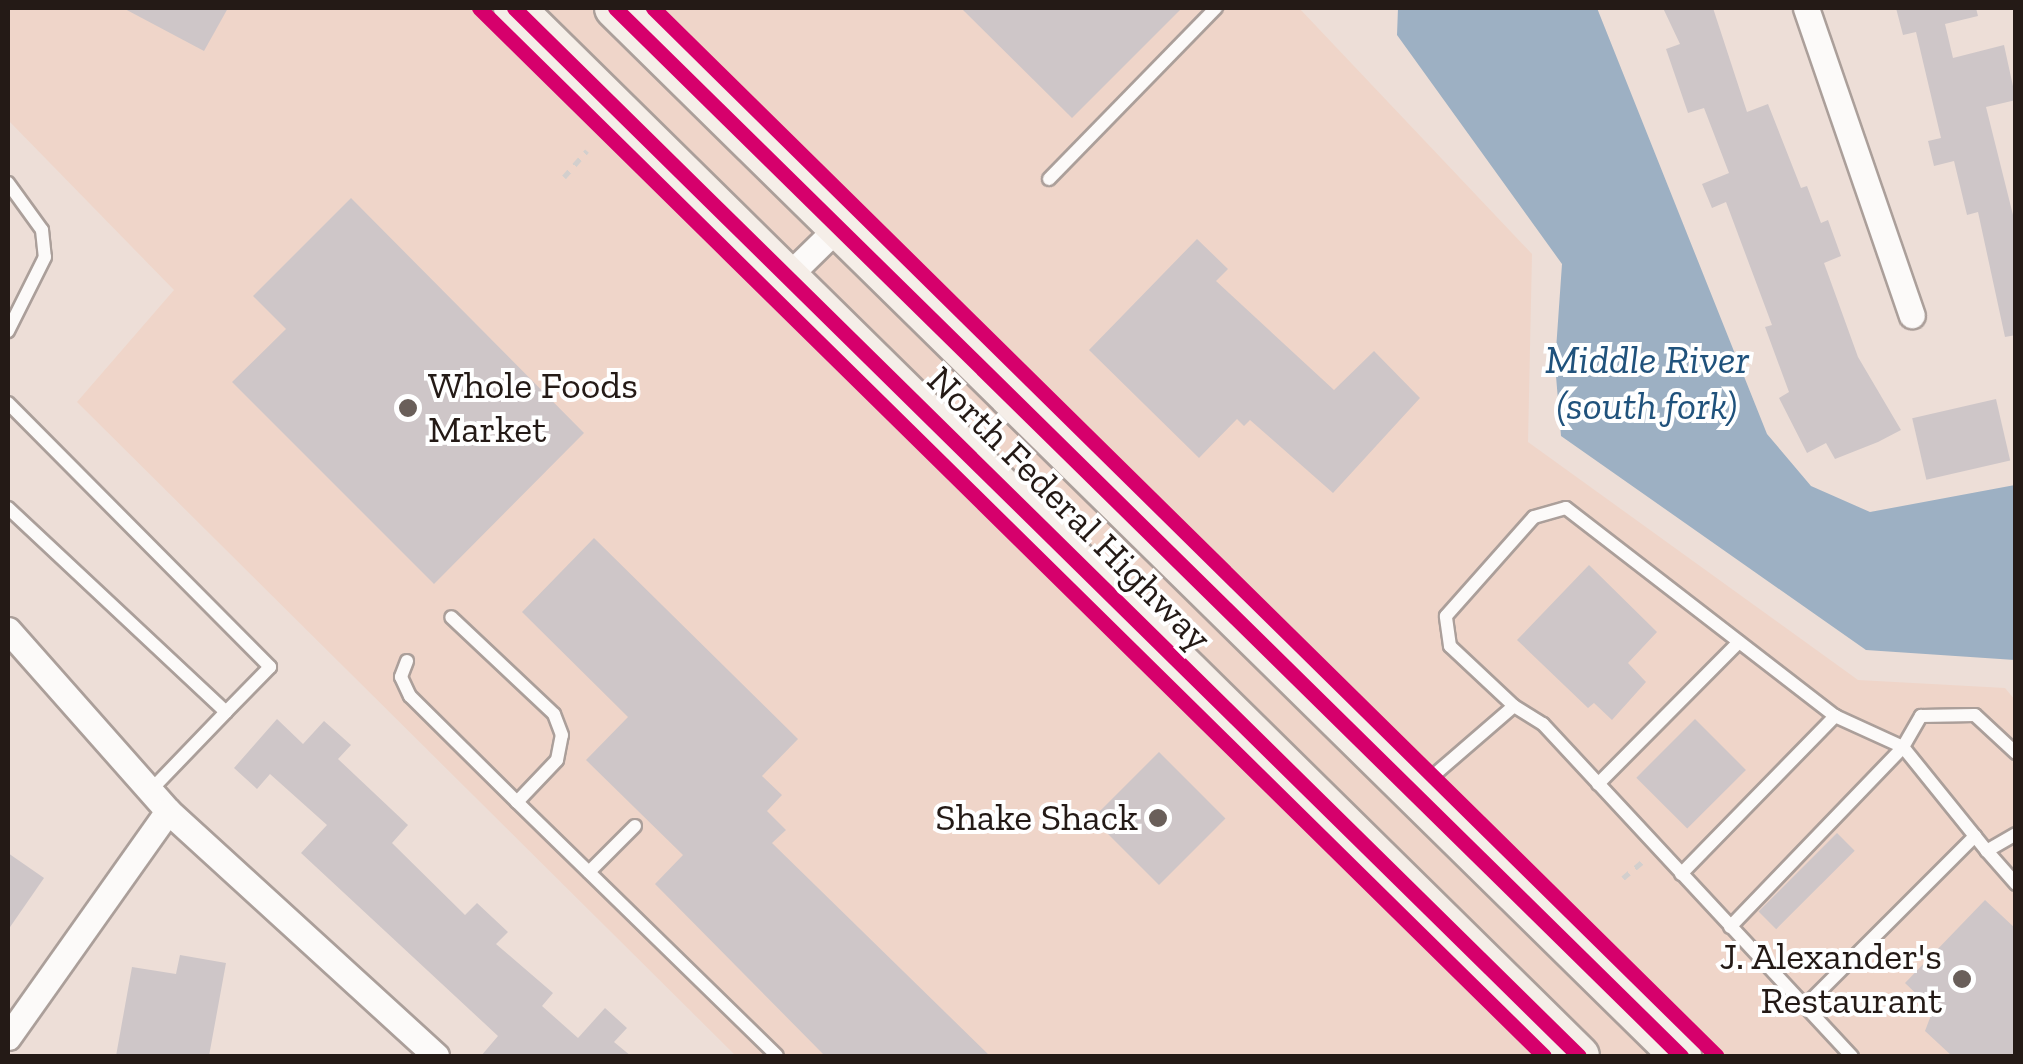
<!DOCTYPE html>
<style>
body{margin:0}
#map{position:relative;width:2023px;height:1064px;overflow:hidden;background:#edded7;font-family:"Zilla Slab",serif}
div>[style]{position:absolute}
.built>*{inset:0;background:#efd5c9}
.water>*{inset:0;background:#9db0c3}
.building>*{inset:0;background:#cec6c8;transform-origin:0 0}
.path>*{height:5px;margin-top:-2.5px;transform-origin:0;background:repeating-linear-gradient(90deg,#d3cfcd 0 8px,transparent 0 16px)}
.roads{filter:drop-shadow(2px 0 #ab9f9a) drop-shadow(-2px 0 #ab9f9a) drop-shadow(0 2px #ab9f9a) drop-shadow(0 -2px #ab9f9a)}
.service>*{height:12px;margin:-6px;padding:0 6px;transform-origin:6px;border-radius:6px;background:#fcfaf9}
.minor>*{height:25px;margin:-12.5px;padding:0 12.5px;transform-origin:12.5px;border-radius:12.5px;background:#fcfaf9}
.primary>*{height:40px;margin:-20px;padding:0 20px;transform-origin:20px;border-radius:20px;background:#f5eee8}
.cycleway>*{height:15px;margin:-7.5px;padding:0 7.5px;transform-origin:7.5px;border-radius:7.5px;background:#d6006c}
.dots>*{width:28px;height:28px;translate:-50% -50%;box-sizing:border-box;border:5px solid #fff;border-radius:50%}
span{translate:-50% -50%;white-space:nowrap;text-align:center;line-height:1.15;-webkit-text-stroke:8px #fff;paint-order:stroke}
.poi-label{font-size:38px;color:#241a16}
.left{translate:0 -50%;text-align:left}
.right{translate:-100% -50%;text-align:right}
.street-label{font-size:38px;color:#241a16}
.water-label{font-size:40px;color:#20527c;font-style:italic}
.frame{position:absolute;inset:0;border:10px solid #241a16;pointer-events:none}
</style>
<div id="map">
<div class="built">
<div style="clip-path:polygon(8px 8px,1299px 8px,1532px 254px,1528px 442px,1858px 680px,2005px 688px,2015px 700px,2015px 1056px,736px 1056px,77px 402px,174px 290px,8px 120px)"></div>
</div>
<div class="water">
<div style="clip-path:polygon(1398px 8px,1597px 8px,1767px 434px,1811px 486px,1870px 512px,2015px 485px,2015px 660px,1866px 650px,1561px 436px,1555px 364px,1562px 264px,1397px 35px)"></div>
</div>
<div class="building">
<div style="clip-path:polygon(123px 8px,228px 8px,204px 51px)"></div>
<div style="clip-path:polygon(961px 8px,1182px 8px,1072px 118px)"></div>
<div style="clip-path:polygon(1663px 8px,1713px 8px,1747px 112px,1768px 104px,1801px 188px,1807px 186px,1821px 223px,1828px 220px,1841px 256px,1824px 263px,1858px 357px,1901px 430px,1878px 442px,1835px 459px,1826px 443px,1807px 453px,1779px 398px,1789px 392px,1765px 327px,1772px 325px,1726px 202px,1712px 208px,1702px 184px,1729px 173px,1704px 108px,1688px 113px,1666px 49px,1680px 44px)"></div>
<div style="clip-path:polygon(1896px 8px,1976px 8px,1978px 16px,1945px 24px,1953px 58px,2004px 45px,2016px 100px,1986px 107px,2016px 227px,2016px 335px,2005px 337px,1978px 212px,1967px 215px,1954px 161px,1934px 166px,1928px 141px,1941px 138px,1916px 32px,1903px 35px)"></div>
<div style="clip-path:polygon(351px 198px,584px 433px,434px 584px,232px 382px,286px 329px,253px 296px)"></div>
<div style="clip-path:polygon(1197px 239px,1228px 269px,1216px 281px,1334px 390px,1374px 351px,1420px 398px,1333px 493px,1250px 420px,1244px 426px,1237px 419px,1199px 458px,1089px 350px)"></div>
<div style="left:1996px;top:399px;width:63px;height:86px;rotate:77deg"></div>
<div style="clip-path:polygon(594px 538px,798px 739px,762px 776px,782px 795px,767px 811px,786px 830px,772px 843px,990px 1056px,825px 1056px,655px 884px,683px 855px,586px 760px,628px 717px,522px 612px)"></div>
<div style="clip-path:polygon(1589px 565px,1657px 632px,1628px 663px,1646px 682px,1612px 720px,1594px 703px,1588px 708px,1517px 640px)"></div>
<div style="clip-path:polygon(277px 719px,303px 744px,324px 721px,351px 745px,338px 759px,408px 825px,392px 843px,465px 915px,477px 903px,508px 932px,496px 944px,553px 993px,542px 1006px,578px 1038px,605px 1008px,627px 1028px,614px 1042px,631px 1056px,481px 1056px,498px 1036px,301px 853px,327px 825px,270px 774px,257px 789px,234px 768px)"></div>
<div style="left:1695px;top:719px;width:72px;height:83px;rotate:45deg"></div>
<div style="left:1159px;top:752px;width:94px;height:94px;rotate:45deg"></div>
<div style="left:1837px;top:833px;width:25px;height:111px;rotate:45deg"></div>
<div style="clip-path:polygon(8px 853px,44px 878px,8px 930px)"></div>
<div style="clip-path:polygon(1985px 900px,2016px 929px,2016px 1056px,1952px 1056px,1925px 1031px,1933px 1010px,1905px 983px)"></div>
<div style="clip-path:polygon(180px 955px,226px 963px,209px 1056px,116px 1056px,132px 967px,176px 974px)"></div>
</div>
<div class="path">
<div style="left:564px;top:177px;width:35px;rotate:-49deg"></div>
<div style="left:1623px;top:878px;width:26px;rotate:-40deg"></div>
</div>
<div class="roads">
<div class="service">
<div style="left:1049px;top:179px;width:239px;rotate:-45.7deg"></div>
<div style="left:8px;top:183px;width:58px;rotate:54.1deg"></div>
<div style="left:42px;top:230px;width:27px;rotate:84deg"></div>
<div style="left:45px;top:257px;width:83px;rotate:116.6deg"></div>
<div style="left:8px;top:403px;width:372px;rotate:45.2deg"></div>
<div style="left:270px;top:667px;width:63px;rotate:134.4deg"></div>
<div style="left:226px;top:712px;width:299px;rotate:-136.9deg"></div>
<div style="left:407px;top:661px;width:17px;rotate:111deg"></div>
<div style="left:401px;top:677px;width:21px;rotate:65deg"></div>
<div style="left:410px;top:696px;width:151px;rotate:44.7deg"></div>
<div style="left:517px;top:802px;width:58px;rotate:-46.4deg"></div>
<div style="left:557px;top:760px;width:25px;rotate:-79deg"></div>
<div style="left:562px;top:735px;width:22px;rotate:-111deg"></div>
<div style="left:554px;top:714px;width:141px;rotate:-136.7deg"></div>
<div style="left:1514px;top:706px;width:88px;rotate:-136.8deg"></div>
<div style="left:1450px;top:646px;width:30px;rotate:-98deg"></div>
<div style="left:1446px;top:616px;width:132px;rotate:-48.4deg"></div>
<div style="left:1534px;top:517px;width:33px;rotate:-16deg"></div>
<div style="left:1566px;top:508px;width:340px;rotate:37.7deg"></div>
<div style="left:1835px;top:716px;width:75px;rotate:24.5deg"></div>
<div style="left:1903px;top:747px;width:134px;rotate:51.1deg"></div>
<div style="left:1598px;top:784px;width:200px;rotate:-45.2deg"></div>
<div style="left:1419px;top:788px;width:125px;rotate:-40.8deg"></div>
<div style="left:1514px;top:706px;width:34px;rotate:32deg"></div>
<div style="left:1543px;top:724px;width:454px;rotate:47.1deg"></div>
<div style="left:150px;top:791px;width:110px;rotate:-46.1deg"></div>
<div style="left:517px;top:802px;width:363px;rotate:44.3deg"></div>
<div style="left:2016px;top:834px;width:34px;rotate:150deg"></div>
<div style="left:1987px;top:851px;width:44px;rotate:48.7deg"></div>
<div style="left:589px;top:872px;width:65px;rotate:-45deg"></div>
<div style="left:1681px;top:874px;width:221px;rotate:-45.7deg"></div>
<div style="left:1730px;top:927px;width:250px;rotate:-46.1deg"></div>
<div style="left:1903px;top:747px;width:36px;rotate:-60deg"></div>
<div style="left:1921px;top:716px;width:54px;rotate:-1.1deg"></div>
<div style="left:1975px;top:715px;width:56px;rotate:42.8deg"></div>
<div style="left:1804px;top:1007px;width:242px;rotate:-45deg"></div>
</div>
<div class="minor">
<div style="left:1806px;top:8px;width:325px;rotate:71deg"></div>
<div style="left:787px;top:277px;width:71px;rotate:-44.4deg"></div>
<div style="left:8px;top:630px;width:242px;rotate:48.5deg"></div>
<div style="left:168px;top:811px;width:363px;rotate:42.4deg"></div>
<div style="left:8px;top:1037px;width:277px;rotate:-54.7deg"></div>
</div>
<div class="primary">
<div style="left:514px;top:8px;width:1494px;rotate:44.54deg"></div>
<div style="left:615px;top:8px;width:1495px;rotate:44.51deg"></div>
</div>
</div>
<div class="cycleway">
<div style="left:479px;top:8px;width:1494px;rotate:44.54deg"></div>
<div style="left:514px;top:8px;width:1494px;rotate:44.54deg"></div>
<div style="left:615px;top:8px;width:1495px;rotate:44.51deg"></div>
<div style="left:653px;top:8px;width:1493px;rotate:44.57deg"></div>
</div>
<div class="dots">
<div style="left:408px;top:408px;background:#6a5f5a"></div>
<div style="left:1158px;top:818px;background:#6a5f5a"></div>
<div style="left:1962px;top:979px;background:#6a5f5a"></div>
</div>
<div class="poi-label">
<span class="left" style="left:428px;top:408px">Whole Foods<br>Market</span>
<span class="right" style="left:1138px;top:818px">Shake Shack</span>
<span class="right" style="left:1942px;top:979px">J. Alexander's<br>Restaurant</span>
</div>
<div class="street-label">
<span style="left:1069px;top:509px;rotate:45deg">North Federal Highway</span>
</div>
<div class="water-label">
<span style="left:1647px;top:382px">Middle River<br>(south fork)</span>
</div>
<div class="frame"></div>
</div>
